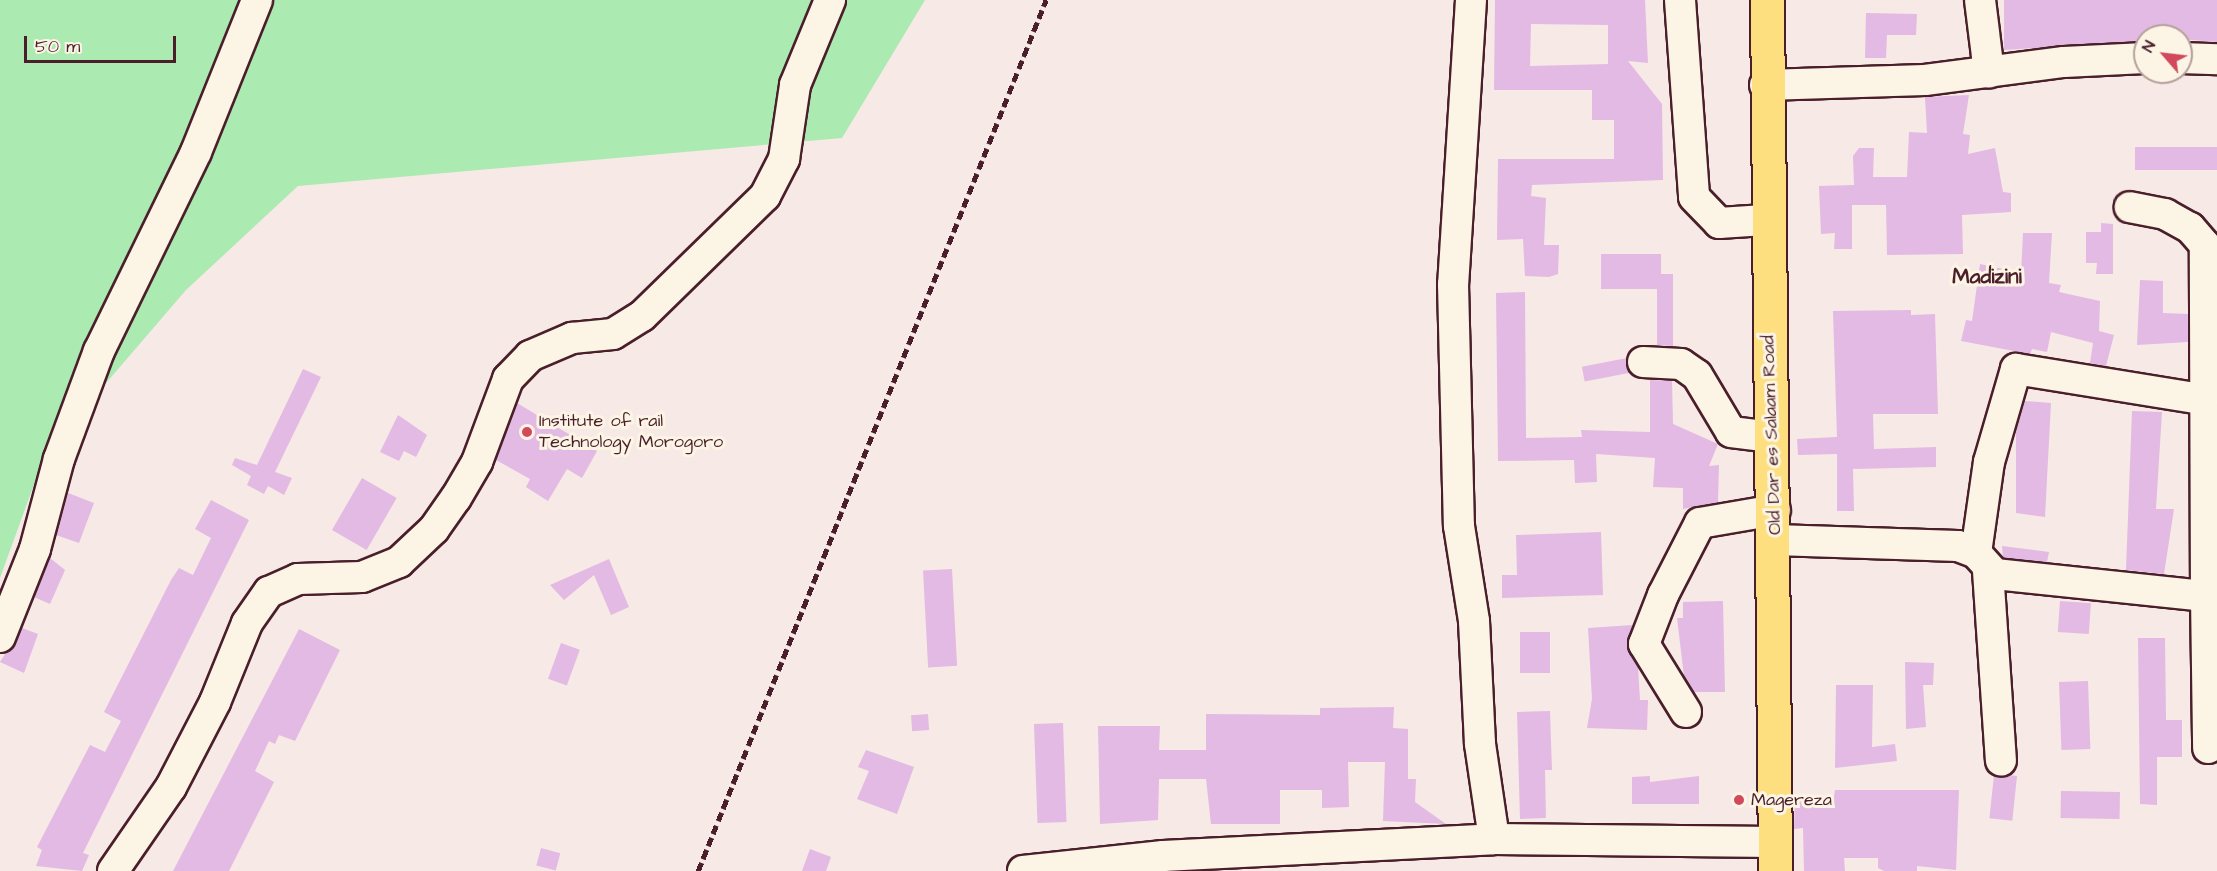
<!DOCTYPE html>
<style>
body{margin:0}
#map{position:relative;width:2217px;height:871px;overflow:hidden;background:#f7e9e5;font-family:"Architects Daughter",sans-serif}
div>[style]{position:absolute}
.green>*{inset:0;background:#abeab1}
.building>*{inset:0;background:#e2bae3;transform-origin:0 0}
.roads{filter:drop-shadow(2px 0 #4a1f2b) drop-shadow(-2px 0 #4a1f2b) drop-shadow(0 2px #4a1f2b) drop-shadow(0 -2px #4a1f2b)}
.minor>*{height:30px;margin:-15px;padding:0 15px;transform-origin:15px;border-radius:15px;background:#fcf5e5}
.major>*{height:33px;margin:-16.5px;padding:0 16.5px;transform-origin:16.5px;border-radius:16.5px;background:#fedf80}
.rail>*{height:4.5px;margin-top:-2.25px;transform-origin:0;background:repeating-linear-gradient(90deg,#4a1f2b 0 9px,transparent 0 13.5px)}
.dots>*{width:16px;height:16px;translate:-50% -50%;box-sizing:border-box;border:3px solid #fcf5e5;border-radius:50%}
span{translate:-50% -50%;white-space:nowrap;text-align:center;line-height:1.15;-webkit-text-stroke:6px #fcf5e5;paint-order:stroke}
.poi-label{font-size:18px;color:#4a1f2b}
.left{translate:0 -50%;text-align:left}
.street-label{font-size:18px;color:#4a1f2b}
.quarter-label{font-size:21px;color:#4a1f2b;font-weight:700}
.north{position:absolute;left:2133px;top:24px;width:60px;height:60px;box-sizing:border-box;background:#fcf5e5;border:2px solid #b59f9b;border-radius:50%;rotate:298deg;font-size:16px;font-weight:700;line-height:24px;text-align:center;color:#4a1f2b}
.north::after{content:'';display:block;margin:auto;width:21px;height:27px;background:#d1495b;clip-path:polygon(50% 0,100% 100%,50% 72%,0 100%)}
.scale{position:absolute;left:24px;top:36px;width:152px;height:27px;box-sizing:border-box;border:3px solid #4a1f2b;border-top:0;padding-left:8px;font-size:18px;line-height:21px;white-space:nowrap;color:#4a1f2b;-webkit-text-stroke:4px #fcf5e5;paint-order:stroke}
</style>
<div id="map">
<div class="green">
<div style="clip-path:polygon(0 0,925px 0,842px 138px,298px 186px,186px 290px,45px 454px,0 578px)"></div>
</div>
<div class="building">
<div style="clip-path:polygon(evenodd,1495px 0,1645px 0,1648px 63px,1628px 61px,1662px 104px,1663px 180px,1532px 185px,1531px 196px,1546px 198px,1544px 245px,1559px 245px,1558px 274px,1549px 277px,1525px 276px,1523px 239px,1497px 240px,1498px 159px,1614px 159px,1614px 120px,1592px 120px,1592px 90px,1494px 90px,1495px 0,1531px 24px,1608px 25px,1608px 64px,1530px 66px,1531px 24px)"></div>
<div style="clip-path:polygon(2004px 0,2217px 0,2217px 42px,2142px 36px,2142px 41px,2004px 50px)"></div>
<div style="clip-path:polygon(1866px 13px,1917px 14px,1916px 35px,1887px 35px,1886px 58px,1865px 58px)"></div>
<div style="clip-path:polygon(1969px 95px,1963px 134px,1970px 135px,1968px 154px,1995px 148px,2003px 192px,2011px 193px,2011px 212px,1962px 215px,1963px 254px,1887px 255px,1886px 205px,1852px 205px,1852px 249px,1834px 249px,1835px 233px,1821px 234px,1819px 186px,1854px 185px,1853px 156px,1859px 148px,1874px 148px,1873px 177px,1907px 177px,1909px 132px,1927px 133px,1925px 97px)"></div>
<div style="left:2135px;top:147px;width:82px;height:23px"></div>
<div style="clip-path:polygon(2101px 223px,2113px 224px,2113px 274px,2096px 274px,2097px 263px,2086px 263px,2086px 232px,2101px 232px)"></div>
<div style="clip-path:polygon(2023px 233px,2052px 233px,2049px 283px,2061px 285px,2059px 292px,2100px 301px,2099px 331px,2114px 335px,2106px 366px,2090px 363px,2093px 343px,2051px 332px,2047px 352px,2032px 349px,2030px 354px,1961px 341px,1966px 320px,1972px 321px,1980px 264px,2021px 273px)"></div>
<div style="clip-path:polygon(1601px 254px,1661px 254px,1661px 274px,1673px 274px,1673px 346px,1657px 345px,1657px 289px,1601px 289px)"></div>
<div style="clip-path:polygon(2140px 280px,2163px 281px,2163px 313px,2188px 314px,2188px 342px,2137px 345px)"></div>
<div style="clip-path:polygon(1525px 292px,1526px 438px,1582px 437px,1581px 430px,1650px 432px,1650px 380px,1672px 381px,1673px 424px,1718px 444px,1709px 466px,1719px 465px,1718px 502px,1683px 509px,1683px 488px,1653px 487px,1655px 458px,1596px 454px,1597px 482px,1575px 483px,1574px 460px,1498px 461px,1496px 293px)"></div>
<div style="clip-path:polygon(1911px 310px,1911px 315px,1935px 314px,1938px 414px,1873px 414px,1874px 449px,1936px 447px,1936px 467px,1853px 469px,1854px 511px,1837px 511px,1837px 454px,1798px 455px,1797px 439px,1837px 437px,1833px 311px)"></div>
<div style="left:1627px;top:358px;width:15px;height:46px;rotate:79deg"></div>
<div style="clip-path:polygon(303px 369px,321px 377px,275px 472px,292px 478px,284px 495px,268px 486px,264px 494px,247px 485px,251px 476px,232px 465px,235px 458px,257px 465px)"></div>
<div style="clip-path:polygon(2025px 401px,2051px 403px,2045px 517px,2016px 513px,2016px 432px)"></div>
<div style="clip-path:polygon(517px 403px,597px 451px,582px 478px,567px 469px,548px 501px,526px 487px,530px 479px,496px 460px)"></div>
<div style="clip-path:polygon(2132px 411px,2162px 412px,2156px 509px,2174px 509px,2164px 574px,2126px 570px)"></div>
<div style="clip-path:polygon(398px 415px,427px 435px,416px 457px,404px 451px,399px 461px,380px 452px)"></div>
<div style="left:362px;top:478px;width:40px;height:60px;rotate:30deg"></div>
<div style="clip-path:polygon(68px 493px,94px 503px,79px 543px,56px 535px)"></div>
<div style="clip-path:polygon(211px 500px,249px 520px,83px 853px,89px 855px,82px 871px,36px 866px,42px 850px,37px 847px,90px 745px,105px 752px,121px 721px,104px 712px,171px 580px,179px 568px,193px 575px,211px 538px,195px 529px)"></div>
<div style="clip-path:polygon(1601px 532px,1603px 595px,1502px 598px,1502px 575px,1517px 575px,1516px 535px)"></div>
<div style="clip-path:polygon(2002px 546px,2049px 552px,2047px 562px,2003px 558px)"></div>
<div style="clip-path:polygon(50px 558px,65px 570px,50px 604px,34px 597px)"></div>
<div style="clip-path:polygon(609px 559px,629px 607px,611px 615px,594px 575px,564px 600px,550px 585px)"></div>
<div style="left:952px;top:569px;width:97px;height:29px;rotate:87deg"></div>
<div style="clip-path:polygon(1723px 601px,1725px 692px,1694px 692px,1684px 676px,1677px 618px,1683px 618px,1683px 602px)"></div>
<div style="left:2060px;top:601px;width:31px;height:31px;rotate:4deg"></div>
<div style="clip-path:polygon(1633px 625px,1627px 646px,1638px 667px,1640px 700px,1648px 700px,1647px 730px,1587px 728px,1592px 699px,1588px 628px)"></div>
<div style="clip-path:polygon(22px 628px,38px 634px,24px 673px,0 662px)"></div>
<div style="clip-path:polygon(299px 629px,340px 650px,295px 741px,279px 735px,275px 744px,269px 741px,255px 771px,274px 782px,229px 871px,173px 871px)"></div>
<div style="left:1550px;top:632px;width:41px;height:30px;rotate:90deg"></div>
<div style="clip-path:polygon(2138px 638px,2165px 638px,2166px 720px,2182px 720px,2182px 757px,2157px 757px,2157px 805px,2140px 804px)"></div>
<div style="left:561px;top:643px;width:20px;height:38px;rotate:20deg"></div>
<div style="clip-path:polygon(1905px 662px,1934px 663px,1933px 685px,1923px 685px,1926px 727px,1906px 729px)"></div>
<div style="left:2088px;top:681px;width:68px;height:29px;rotate:88deg"></div>
<div style="clip-path:polygon(1836px 685px,1873px 685px,1872px 747px,1895px 744px,1897px 761px,1835px 768px)"></div>
<div style="clip-path:polygon(1394px 707px,1393px 728px,1408px 729px,1408px 779px,1416px 779px,1415px 802px,1446px 824px,1383px 821px,1385px 762px,1348px 762px,1349px 807px,1322px 808px,1322px 790px,1280px 790px,1280px 824px,1211px 824px,1206px 779px,1159px 779px,1158px 820px,1100px 824px,1098px 726px,1160px 726px,1159px 750px,1206px 750px,1206px 714px,1320px 715px,1320px 708px)"></div>
<div style="clip-path:polygon(1550px 711px,1552px 770px,1545px 770px,1546px 818px,1520px 819px,1517px 712px)"></div>
<div style="left:928px;top:714px;width:16px;height:17px;rotate:86deg"></div>
<div style="left:1063px;top:723px;width:99px;height:29px;rotate:88deg"></div>
<div style="clip-path:polygon(866px 750px,914px 767px,897px 814px,857px 799px,869px 771px,858px 767px)"></div>
<div style="clip-path:polygon(1650px 776px,1650px 782px,1699px 776px,1699px 804px,1632px 804px,1632px 777px)"></div>
<div style="left:2017px;top:776px;width:45px;height:23px;rotate:96deg"></div>
<div style="clip-path:polygon(1835px 790px,1959px 790px,1956px 870px,1917px 866px,1917px 871px,1884px 871px,1878px 868px,1878px 858px,1844px 858px,1845px 871px,1804px 871px,1803px 828px,1794px 829px,1795px 797px,1834px 797px)"></div>
<div style="left:2061px;top:791px;width:59px;height:27px;rotate:1deg"></div>
<div style="left:541px;top:848px;width:20px;height:18px;rotate:15deg"></div>
<div style="clip-path:polygon(810px 849px,831px 857px,826px 871px,802px 871px)"></div>
</div>
<div class="roads">
<div class="minor">
<div style="left:1471px;top:0;width:285px;rotate:93.6deg"></div>
<div style="left:1453px;top:284px;width:242px;rotate:88.6deg"></div>
<div style="left:1459px;top:526px;width:96px;rotate:81deg"></div>
<div style="left:1474px;top:621px;width:123px;rotate:87.2deg"></div>
<div style="left:1480px;top:744px;width:96px;rotate:81.6deg"></div>
<div style="left:1680px;top:0;width:197px;rotate:85.9deg"></div>
<div style="left:1694px;top:197px;width:36px;rotate:46deg"></div>
<div style="left:1719px;top:223px;width:46px;rotate:-3.7deg"></div>
<div style="left:1980px;top:0;width:73px;rotate:82.9deg"></div>
<div style="left:2181px;top:58px;width:36px;rotate:2deg"></div>
<div style="left:1765px;top:85px;width:160px;rotate:-1.8deg"></div>
<div style="left:1925px;top:80px;width:140px;rotate:-7.4deg"></div>
<div style="left:2064px;top:62px;width:81px;rotate:-2.8deg"></div>
<div style="left:1643px;top:362px;width:38px;rotate:3deg"></div>
<div style="left:1681px;top:364px;width:19px;rotate:35deg"></div>
<div style="left:1697px;top:375px;width:66px;rotate:59.2deg"></div>
<div style="left:1731px;top:432px;width:41px;rotate:7deg"></div>
<div style="left:1775px;top:540px;width:183px;rotate:1.9deg"></div>
<div style="left:1958px;top:546px;width:19px;rotate:21deg"></div>
<div style="left:1976px;top:553px;width:28px;rotate:48deg"></div>
<div style="left:1995px;top:574px;width:212px;rotate:6deg"></div>
<div style="left:2206px;top:596px;width:351px;rotate:-90.2deg"></div>
<div style="left:2205px;top:245px;width:23px;rotate:-131deg"></div>
<div style="left:2190px;top:228px;width:29px;rotate:-151deg"></div>
<div style="left:2165px;top:214px;width:36px;rotate:-169deg"></div>
<div style="left:1976px;top:553px;width:92px;rotate:-81.9deg"></div>
<div style="left:1989px;top:462px;width:97px;rotate:-73.8deg"></div>
<div style="left:2016px;top:369px;width:188px;rotate:9.2deg"></div>
<div style="left:1988px;top:571px;width:190px;rotate:86.1deg"></div>
<div style="left:2206px;top:596px;width:152px;rotate:89.2deg"></div>
<div style="left:0;top:637px;width:95px;rotate:-68.3deg"></div>
<div style="left:35px;top:549px;width:93px;rotate:-75.1deg"></div>
<div style="left:59px;top:459px;width:115px;rotate:-69.7deg"></div>
<div style="left:99px;top:351px;width:221px;rotate:-64deg"></div>
<div style="left:196px;top:152px;width:164px;rotate:-68.1deg"></div>
<div style="left:1686px;top:712px;width:80px;rotate:-121.7deg"></div>
<div style="left:1644px;top:644px;width:53px;rotate:-68.8deg"></div>
<div style="left:1663px;top:595px;width:81px;rotate:-62.8deg"></div>
<div style="left:1700px;top:523px;width:76px;rotate:-9.8deg"></div>
<div style="left:113px;top:871px;width:102px;rotate:-55.4deg"></div>
<div style="left:171px;top:787px;width:96px;rotate:-62.6deg"></div>
<div style="left:215px;top:702px;width:85px;rotate:-67.9deg"></div>
<div style="left:247px;top:623px;width:38px;rotate:-55deg"></div>
<div style="left:269px;top:592px;width:32px;rotate:-24deg"></div>
<div style="left:298px;top:579px;width:64px;rotate:-1.8deg"></div>
<div style="left:362px;top:577px;width:40px;rotate:-22deg"></div>
<div style="left:399px;top:562px;width:48px;rotate:-43.3deg"></div>
<div style="left:434px;top:529px;width:38px;rotate:-55deg"></div>
<div style="left:456px;top:498px;width:42px;rotate:-59.7deg"></div>
<div style="left:477px;top:462px;width:89px;rotate:-69.5deg"></div>
<div style="left:508px;top:379px;width:32px;rotate:-46deg"></div>
<div style="left:530px;top:356px;width:46px;rotate:-23.2deg"></div>
<div style="left:572px;top:338px;width:41px;rotate:-5.6deg"></div>
<div style="left:613px;top:334px;width:34px;rotate:-32deg"></div>
<div style="left:642px;top:316px;width:172px;rotate:-44.3deg"></div>
<div style="left:765px;top:196px;width:42px;rotate:-62.8deg"></div>
<div style="left:784px;top:159px;width:75px;rotate:-81.5deg"></div>
<div style="left:795px;top:85px;width:92px;rotate:-67.6deg"></div>
<div style="left:1023px;top:871px;width:141px;rotate:-6.1deg"></div>
<div style="left:1163px;top:856px;width:331px;rotate:-2.9deg"></div>
<div style="left:1494px;top:839px;width:281px;rotate:0.6deg"></div>
</div>
<div class="major">
<div style="left:1767px;top:0;width:871px;rotate:89.47deg"></div>
</div>
</div>
<div class="rail">
<div style="left:698px;top:871px;width:938px;rotate:-68.22deg"></div>
</div>
<div class="dots">
<div style="left:527px;top:432px;background:#d1495b"></div>
<div style="left:1739px;top:800px;background:#d1495b"></div>
</div>
<div class="poi-label">
<span class="left" style="left:539px;top:432px">Institute of rail<br>Technology Morogoro</span>
<span class="left" style="left:1751px;top:800px">Magereza</span>
</div>
<div class="street-label">
<span style="left:1772px;top:435px;rotate:-92deg">Old Dar es Salaam Road</span>
</div>
<div class="quarter-label">
<span style="left:1987px;top:277px">Madizini</span>
</div>
<div class="north">N</div>
<div class="scale">50 m</div>
</div>
